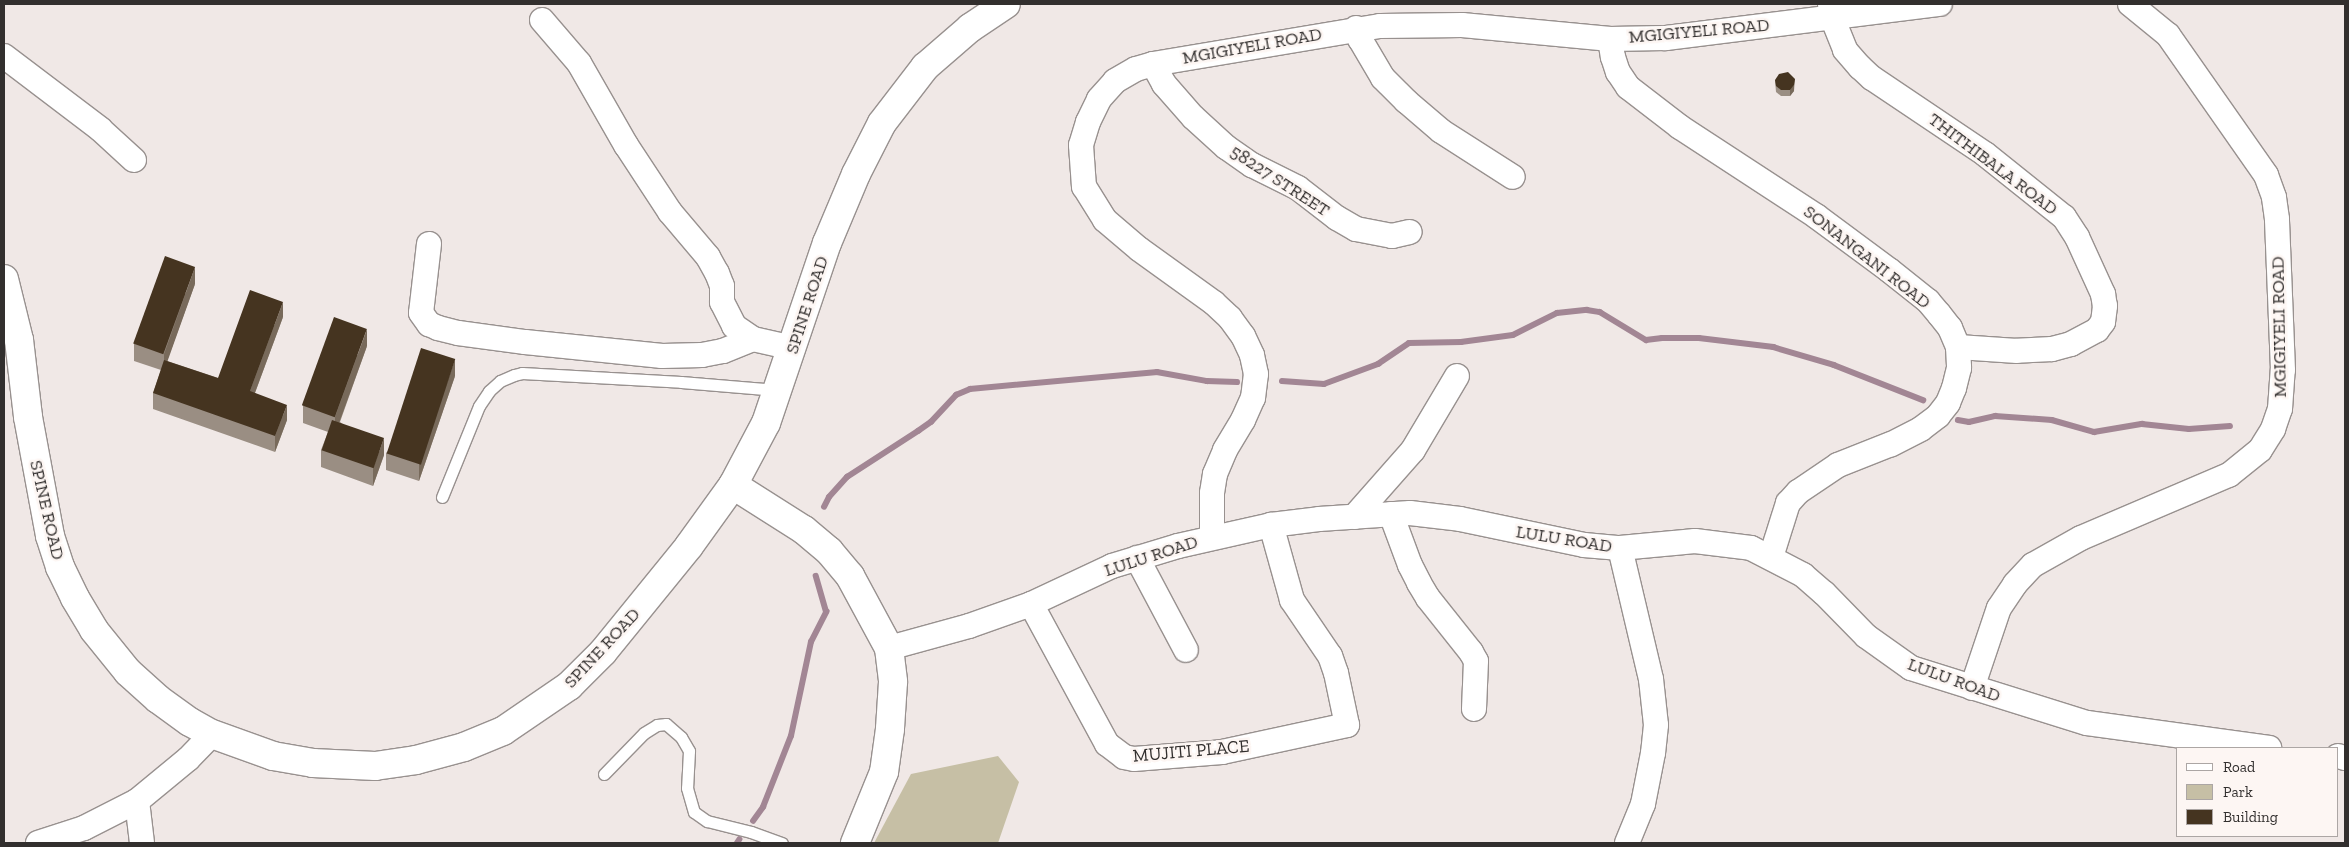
<!DOCTYPE html>
<style>
body{margin:0}
#map{position:relative;width:2349px;height:847px;overflow:hidden;background:#f0e8e6;font-family:"Zilla Slab",serif}
div>[style]{position:absolute}
.green>*{inset:0;background:#c6bfa5}
.stream>*{height:5.5px;margin:-2.75px;padding:0 2.75px;transform-origin:2.75px;border-radius:2.75px;background:#a28694}
.roads{filter:drop-shadow(1px 0 #98918f) drop-shadow(-1px 0 #98918f) drop-shadow(0 1px #98918f) drop-shadow(0 -1px #98918f)}
.lane>*{height:11px;margin:-5.5px;padding:0 5.5px;transform-origin:5.5px;border-radius:5.5px;background:#fff}
.street>*{height:24px;margin:-12px;padding:0 12px;transform-origin:12px;border-radius:12px;background:#fff}
.secondary>*{height:28px;margin:-14px;padding:0 14px;transform-origin:14px;border-radius:14px;background:#fff}
.wall>*{inset:0;background:#9a8e83}
.shaded-wall>*{inset:0;background:#786a5b}
.building>*{inset:0;background:#453420;transform-origin:0 0}
span{translate:-50% -50%;white-space:nowrap;text-align:center;line-height:1.15;-webkit-text-stroke:5px #fdf6f3;paint-order:stroke}
.street-label{font-size:18px;color:#322f2e}
.frame{position:absolute;inset:0;border:5px solid #322f2e;pointer-events:none}
.legend{position:absolute;left:2176px;top:747px;width:162px;height:90px;box-sizing:border-box;background:#fdf6f3;border:1px solid #aca6a4;margin:0;padding:6px 9px;list-style:none;font-size:15px;color:#322f2e}
.legend li{display:flex;align-items:center;gap:10px;height:25px}
.legend b{width:25px;border:1px solid #aca6a4}
</style>
<div id="map">
<div class="green">
<div style="clip-path:polygon(998px 756px,1019px 782px,998px 843px,874px 843px,911px 774px)"></div>
</div>
<div class="stream">
<div style="left:1282px;top:381px;width:42px;rotate:4.1deg"></div>
<div style="left:1324px;top:384px;width:58px;rotate:-20.3deg"></div>
<div style="left:1378px;top:364px;width:37px;rotate:-34deg"></div>
<div style="left:1409px;top:343px;width:52px;rotate:-1.1deg"></div>
<div style="left:1461px;top:342px;width:52px;rotate:-7.7deg"></div>
<div style="left:1513px;top:335px;width:49px;rotate:-26.6deg"></div>
<div style="left:1557px;top:313px;width:30px;rotate:-6deg"></div>
<div style="left:1587px;top:310px;width:13px;rotate:9deg"></div>
<div style="left:1600px;top:312px;width:54px;rotate:31.3deg"></div>
<div style="left:1646px;top:340px;width:16px;rotate:-7deg"></div>
<div style="left:1662px;top:338px;width:37px"></div>
<div style="left:1699px;top:338px;width:75px;rotate:6.9deg"></div>
<div style="left:1773px;top:347px;width:64px;rotate:16.4deg"></div>
<div style="left:1834px;top:365px;width:96px;rotate:21.5deg"></div>
<div style="left:1958px;top:420px;width:11px;rotate:10deg"></div>
<div style="left:1969px;top:422px;width:27px;rotate:-13deg"></div>
<div style="left:1995px;top:416px;width:57px;rotate:4deg"></div>
<div style="left:2052px;top:420px;width:44px;rotate:15.9deg"></div>
<div style="left:2094px;top:432px;width:49px;rotate:-9.5deg"></div>
<div style="left:2142px;top:424px;width:47px;rotate:6.1deg"></div>
<div style="left:2189px;top:429px;width:41px;rotate:-4.2deg"></div>
<div style="left:824px;top:507px;width:11px;rotate:-63deg"></div>
<div style="left:829px;top:497px;width:27px;rotate:-48deg"></div>
<div style="left:847px;top:477px;width:85px;rotate:-32.9deg"></div>
<div style="left:918px;top:431px;width:16px;rotate:-35deg"></div>
<div style="left:931px;top:422px;width:37px;rotate:-47deg"></div>
<div style="left:956px;top:395px;width:15px;rotate:-23deg"></div>
<div style="left:970px;top:389px;width:188px;rotate:-5.2deg"></div>
<div style="left:1157px;top:372px;width:51px;rotate:10.2deg"></div>
<div style="left:1207px;top:381px;width:30px;rotate:2deg"></div>
<div style="left:753px;top:821px;width:17px;rotate:-54deg"></div>
<div style="left:763px;top:807px;width:76px;rotate:-68.5deg"></div>
<div style="left:791px;top:736px;width:96px;rotate:-78deg"></div>
<div style="left:811px;top:642px;width:34px;rotate:-63deg"></div>
<div style="left:826px;top:612px;width:37px;rotate:-106deg"></div>
<div style="left:737px;top:843px;width:4px;rotate:-56deg"></div>
</div>
<div class="roads">
<div class="lane">
<div style="left:442px;top:497px;width:98px;rotate:-67.9deg"></div>
<div style="left:479px;top:406px;width:18px;rotate:-56deg"></div>
<div style="left:489px;top:391px;width:15px;rotate:-42deg"></div>
<div style="left:500px;top:381px;width:15px;rotate:-23deg"></div>
<div style="left:514px;top:375px;width:8px;rotate:-14deg"></div>
<div style="left:522px;top:373px;width:159px;rotate:3.2deg"></div>
<div style="left:681px;top:382px;width:96px;rotate:4.8deg"></div>
<div style="left:604px;top:774px;width:57px;rotate:-45.7deg"></div>
<div style="left:644px;top:733px;width:15px;rotate:-32deg"></div>
<div style="left:657px;top:725px;width:9px;rotate:-6deg"></div>
<div style="left:666px;top:724px;width:20px;rotate:41deg"></div>
<div style="left:681px;top:737px;width:16px;rotate:60deg"></div>
<div style="left:689px;top:751px;width:37px;rotate:93deg"></div>
<div style="left:687px;top:788px;width:25px;rotate:74deg"></div>
<div style="left:694px;top:812px;width:16px;rotate:35deg"></div>
<div style="left:707px;top:821px;width:45px;rotate:14deg"></div>
<div style="left:751px;top:832px;width:33px;rotate:20deg"></div>
</div>
<div class="street">
<div style="left:1830px;top:4px;width:13px;rotate:81deg"></div>
<div style="left:1832px;top:17px;width:35px;rotate:68deg"></div>
<div style="left:1845px;top:50px;width:23px;rotate:49deg"></div>
<div style="left:1860px;top:67px;width:16px;rotate:43deg"></div>
<div style="left:1872px;top:78px;width:136px;rotate:33.9deg"></div>
<div style="left:1985px;top:154px;width:101px;rotate:38.6deg"></div>
<div style="left:2064px;top:217px;width:24px;rotate:57deg"></div>
<div style="left:2077px;top:237px;width:63px;rotate:65.5deg"></div>
<div style="left:2103px;top:294px;width:12px;rotate:81deg"></div>
<div style="left:2105px;top:306px;width:16px;rotate:97deg"></div>
<div style="left:2103px;top:322px;width:10px;rotate:127deg"></div>
<div style="left:2097px;top:330px;width:30px;rotate:152deg"></div>
<div style="left:2071px;top:344px;width:20px;rotate:165deg"></div>
<div style="left:2052px;top:349px;width:35px;rotate:177deg"></div>
<div style="left:2017px;top:351px;width:59px;rotate:-176.1deg"></div>
<div style="left:542px;top:20px;width:57px;rotate:49.3deg"></div>
<div style="left:579px;top:63px;width:95px;rotate:60.2deg"></div>
<div style="left:626px;top:145px;width:80px;rotate:56.7deg"></div>
<div style="left:670px;top:212px;width:59px;rotate:49.8deg"></div>
<div style="left:708px;top:257px;width:18px;rotate:61deg"></div>
<div style="left:717px;top:273px;width:14px;rotate:69deg"></div>
<div style="left:722px;top:286px;width:16px;rotate:90deg"></div>
<div style="left:722px;top:302px;width:27px;rotate:63deg"></div>
<div style="left:734px;top:326px;width:23px;rotate:34deg"></div>
<div style="left:753px;top:339px;width:41px;rotate:12.7deg"></div>
<div style="left:1356px;top:28px;width:12px;rotate:70deg"></div>
<div style="left:1360px;top:39px;width:45px;rotate:59.5deg"></div>
<div style="left:1383px;top:78px;width:33px;rotate:45deg"></div>
<div style="left:1406px;top:101px;width:46px;rotate:40.6deg"></div>
<div style="left:1441px;top:131px;width:85px;rotate:32.6deg"></div>
<div style="left:1610px;top:39px;width:18px;rotate:81deg"></div>
<div style="left:1613px;top:57px;width:16px;rotate:72deg"></div>
<div style="left:1618px;top:72px;width:18px;rotate:56deg"></div>
<div style="left:1628px;top:87px;width:66px;rotate:37.6deg"></div>
<div style="left:1680px;top:127px;width:163px;rotate:33.2deg"></div>
<div style="left:1816px;top:216px;width:91px;rotate:36.5deg"></div>
<div style="left:1889px;top:270px;width:50px;rotate:38.5deg"></div>
<div style="left:1928px;top:301px;width:17px;rotate:50deg"></div>
<div style="left:1939px;top:314px;width:18px;rotate:52deg"></div>
<div style="left:1950px;top:328px;width:21px;rotate:67deg"></div>
<div style="left:1958px;top:347px;width:21px;rotate:87deg"></div>
<div style="left:1959px;top:368px;width:21px;rotate:104deg"></div>
<div style="left:1954px;top:388px;width:16px;rotate:112deg"></div>
<div style="left:1948px;top:403px;width:16px;rotate:128deg"></div>
<div style="left:1938px;top:416px;width:21px;rotate:143deg"></div>
<div style="left:1921px;top:429px;width:34px;rotate:153deg"></div>
<div style="left:1891px;top:444px;width:57px;rotate:158.4deg"></div>
<div style="left:1838px;top:465px;width:48px;rotate:146deg"></div>
<div style="left:1798px;top:492px;width:15px;rotate:132deg"></div>
<div style="left:1788px;top:503px;width:57px;rotate:107.5deg"></div>
<div style="left:4px;top:56px;width:121px;rotate:37.2deg"></div>
<div style="left:100px;top:129px;width:46px;rotate:42.4deg"></div>
<div style="left:1153px;top:64px;width:23px;rotate:61deg"></div>
<div style="left:1164px;top:84px;width:44px;rotate:48.7deg"></div>
<div style="left:1193px;top:117px;width:45px;rotate:42.3deg"></div>
<div style="left:1226px;top:147px;width:32px;rotate:35deg"></div>
<div style="left:1252px;top:165px;width:51px;rotate:26.6deg"></div>
<div style="left:1298px;top:188px;width:49px;rotate:37.6deg"></div>
<div style="left:1337px;top:218px;width:22px;rotate:30deg"></div>
<div style="left:1356px;top:229px;width:37px;rotate:11deg"></div>
<div style="left:1392px;top:236px;width:18px;rotate:-13deg"></div>
<div style="left:429px;top:244px;width:69px;rotate:96.6deg"></div>
<div style="left:421px;top:313px;width:14px;rotate:54deg"></div>
<div style="left:429px;top:324px;width:10px;rotate:24deg"></div>
<div style="left:438px;top:328px;width:21px;rotate:14deg"></div>
<div style="left:458px;top:333px;width:68px;rotate:7.7deg"></div>
<div style="left:525px;top:342px;width:138px;rotate:5.8deg"></div>
<div style="left:662px;top:356px;width:40px;rotate:-1.4deg"></div>
<div style="left:702px;top:355px;width:21px;rotate:-11deg"></div>
<div style="left:723px;top:351px;width:32px;rotate:-22deg"></div>
<div style="left:1391px;top:514px;width:54px;rotate:69.6deg"></div>
<div style="left:1410px;top:565px;width:20px;rotate:63deg"></div>
<div style="left:1419px;top:583px;width:17px;rotate:59deg"></div>
<div style="left:1428px;top:598px;width:69px;rotate:51.5deg"></div>
<div style="left:1471px;top:652px;width:10px;rotate:61deg"></div>
<div style="left:1476px;top:661px;width:48px;rotate:92.4deg"></div>
<div style="left:1354px;top:517px;width:89px;rotate:-48.6deg"></div>
<div style="left:1413px;top:450px;width:86px;rotate:-59.3deg"></div>
<div style="left:1212px;top:537px;width:44px;rotate:-90deg"></div>
<div style="left:1212px;top:493px;width:19px;rotate:-81deg"></div>
<div style="left:1215px;top:474px;width:26px;rotate:-67deg"></div>
<div style="left:1225px;top:450px;width:35px;rotate:-59deg"></div>
<div style="left:1243px;top:420px;width:24px;rotate:-66deg"></div>
<div style="left:1253px;top:398px;width:24px;rotate:-83deg"></div>
<div style="left:1256px;top:374px;width:19px;rotate:-102deg"></div>
<div style="left:1252px;top:355px;width:21px;rotate:-115deg"></div>
<div style="left:1243px;top:336px;width:22px;rotate:-126deg"></div>
<div style="left:1230px;top:318px;width:22px;rotate:-137deg"></div>
<div style="left:1214px;top:303px;width:92px;rotate:-144.2deg"></div>
<div style="left:1139px;top:249px;width:45px;rotate:-139.5deg"></div>
<div style="left:1105px;top:220px;width:39px;rotate:-122deg"></div>
<div style="left:1084px;top:187px;width:42px;rotate:-94.1deg"></div>
<div style="left:1081px;top:145px;width:24px;rotate:-73deg"></div>
<div style="left:1088px;top:122px;width:25px;rotate:-64deg"></div>
<div style="left:1099px;top:99px;width:24px;rotate:-48deg"></div>
<div style="left:1115px;top:81px;width:24px;rotate:-30deg"></div>
<div style="left:1136px;top:69px;width:18px;rotate:-16deg"></div>
<div style="left:1153px;top:64px;width:230px;rotate:-9.5deg"></div>
<div style="left:1380px;top:26px;width:82px;rotate:-0.7deg"></div>
<div style="left:1462px;top:25px;width:149px;rotate:5.4deg"></div>
<div style="left:1610px;top:39px;width:56px;rotate:-1deg"></div>
<div style="left:1666px;top:38px;width:276px;rotate:-7.1deg"></div>
<div style="left:1620px;top:548px;width:135px;rotate:76.7deg"></div>
<div style="left:1651px;top:679px;width:46px;rotate:83.8deg"></div>
<div style="left:1656px;top:725px;width:28px;rotate:96deg"></div>
<div style="left:1653px;top:753px;width:52px;rotate:101.1deg"></div>
<div style="left:1643px;top:804px;width:42px;rotate:112.3deg"></div>
<div style="left:1137px;top:558px;width:104px;rotate:62deg"></div>
<div style="left:1031px;top:604px;width:159px;rotate:61.5deg"></div>
<div style="left:1107px;top:744px;width:21px;rotate:37deg"></div>
<div style="left:1124px;top:757px;width:10px;rotate:11deg"></div>
<div style="left:1134px;top:759px;width:88px;rotate:-4.5deg"></div>
<div style="left:1222px;top:752px;width:128px;rotate:-12.2deg"></div>
<div style="left:1347px;top:725px;width:53px;rotate:-101.9deg"></div>
<div style="left:1336px;top:673px;width:18px;rotate:-109deg"></div>
<div style="left:1330px;top:656px;width:68px;rotate:-124.2deg"></div>
<div style="left:1292px;top:600px;width:78px;rotate:-105.6deg"></div>
<div style="left:889px;top:648px;width:83px;rotate:-15.4deg"></div>
<div style="left:969px;top:626px;width:66px;rotate:-19.5deg"></div>
<div style="left:1031px;top:604px;width:89px;rotate:-25.1deg"></div>
<div style="left:1112px;top:566px;width:69px;rotate:-16.9deg"></div>
<div style="left:1178px;top:546px;width:95px;rotate:-12.7deg"></div>
<div style="left:1271px;top:525px;width:48px;rotate:-7.1deg"></div>
<div style="left:1319px;top:519px;width:91px;rotate:-3.8deg"></div>
<div style="left:1410px;top:513px;width:50px;rotate:6.8deg"></div>
<div style="left:1460px;top:519px;width:127px;rotate:11.8deg"></div>
<div style="left:1584px;top:545px;width:36px;rotate:5deg"></div>
<div style="left:1620px;top:548px;width:75px;rotate:-5.3deg"></div>
<div style="left:1695px;top:541px;width:56px;rotate:7.1deg"></div>
<div style="left:1751px;top:548px;width:59px;rotate:27.4deg"></div>
<div style="left:1803px;top:575px;width:28px;rotate:41deg"></div>
<div style="left:1824px;top:593px;width:60px;rotate:45.7deg"></div>
<div style="left:1866px;top:636px;width:55px;rotate:35.4deg"></div>
<div style="left:1911px;top:668px;width:184px;rotate:17.4deg"></div>
<div style="left:2087px;top:723px;width:184px;rotate:7.8deg"></div>
<div style="left:1972px;top:688px;width:84px;rotate:-71.4deg"></div>
<div style="left:1999px;top:608px;width:29px;rotate:-56deg"></div>
<div style="left:2015px;top:584px;width:26px;rotate:-47deg"></div>
<div style="left:2033px;top:565px;width:55px;rotate:-29.4deg"></div>
<div style="left:2081px;top:538px;width:161px;rotate:-23.1deg"></div>
<div style="left:2229px;top:475px;width:40px;rotate:-39deg"></div>
<div style="left:2260px;top:450px;width:25px;rotate:-58deg"></div>
<div style="left:2273px;top:429px;width:21px;rotate:-71deg"></div>
<div style="left:2280px;top:409px;width:39px;rotate:-86deg"></div>
<div style="left:2283px;top:370px;width:151px;rotate:-92.3deg"></div>
<div style="left:2277px;top:219px;width:22px;rotate:-98deg"></div>
<div style="left:2274px;top:197px;width:23px;rotate:-110deg"></div>
<div style="left:2266px;top:175px;width:171px;rotate:-125deg"></div>
<div style="left:2168px;top:35px;width:49px;rotate:-140.8deg"></div>
<div style="left:2338px;top:756px;width:7px;rotate:16deg"></div>
<div style="left:137px;top:801px;width:42px;rotate:83.2deg"></div>
<div style="left:38px;top:843px;width:48px;rotate:-18.1deg"></div>
<div style="left:84px;top:828px;width:59px;rotate:-27deg"></div>
<div style="left:137px;top:801px;width:66px;rotate:-39.5deg"></div>
<div style="left:188px;top:759px;width:35px;rotate:-46deg"></div>
</div>
<div class="secondary">
<div style="left:4px;top:279px;width:63px;rotate:76.2deg"></div>
<div style="left:19px;top:340px;width:78px;rotate:83.3deg"></div>
<div style="left:28px;top:417px;width:121px;rotate:79.5deg"></div>
<div style="left:50px;top:536px;width:33px;rotate:72deg"></div>
<div style="left:60px;top:567px;width:34px;rotate:64deg"></div>
<div style="left:75px;top:598px;width:37px;rotate:59deg"></div>
<div style="left:94px;top:630px;width:54px;rotate:51deg"></div>
<div style="left:128px;top:672px;width:40px;rotate:42deg"></div>
<div style="left:158px;top:699px;width:39px;rotate:36deg"></div>
<div style="left:190px;top:722px;width:25px;rotate:29deg"></div>
<div style="left:212px;top:734px;width:65px;rotate:19.8deg"></div>
<div style="left:273px;top:756px;width:41px;rotate:9.9deg"></div>
<div style="left:313px;top:763px;width:62px;rotate:2.8deg"></div>
<div style="left:375px;top:766px;width:41px;rotate:-8.3deg"></div>
<div style="left:416px;top:760px;width:50px;rotate:-15.2deg"></div>
<div style="left:464px;top:747px;width:42px;rotate:-22.3deg"></div>
<div style="left:503px;top:731px;width:80px;rotate:-34.3deg"></div>
<div style="left:569px;top:686px;width:48px;rotate:-45deg"></div>
<div style="left:603px;top:652px;width:136px;rotate:-50.9deg"></div>
<div style="left:689px;top:546px;width:75px;rotate:-54.2deg"></div>
<div style="left:733px;top:485px;width:70px;rotate:-62deg"></div>
<div style="left:766px;top:423px;width:190px;rotate:-71.3deg"></div>
<div style="left:827px;top:243px;width:75px;rotate:-67.2deg"></div>
<div style="left:856px;top:174px;width:57px;rotate:-63deg"></div>
<div style="left:882px;top:123px;width:71px;rotate:-52.5deg"></div>
<div style="left:925px;top:67px;width:60px;rotate:-40.9deg"></div>
<div style="left:970px;top:28px;width:43px;rotate:-33.7deg"></div>
<div style="left:733px;top:485px;width:84px;rotate:32.4deg"></div>
<div style="left:804px;top:530px;width:33px;rotate:40deg"></div>
<div style="left:829px;top:551px;width:33px;rotate:50deg"></div>
<div style="left:850px;top:576px;width:82px;rotate:61.6deg"></div>
<div style="left:889px;top:648px;width:34px;rotate:83deg"></div>
<div style="left:893px;top:682px;width:47px;rotate:93.7deg"></div>
<div style="left:890px;top:729px;width:43px;rotate:97.9deg"></div>
<div style="left:884px;top:772px;width:77px;rotate:112.2deg"></div>
</div>
</div>
<div class="wall">
<div style="clip-path:polygon(1795px 79px,1794px 91px,1790px 96px,1781px 96px,1776px 92px,1775px 80px)"></div>
<div style="clip-path:polygon(195px 284px,167px 361px,218px 378px,283px 317px,255px 393px,287px 420px,275px 452px,153px 409px,153px 393px,161px 370px,134px 361px,134px 344px)"></div>
<div style="clip-path:polygon(367px 346px,340px 422px,384px 455px,373px 486px,321px 467px,321px 450px,328px 432px,303px 423px,303px 406px)"></div>
<div style="clip-path:polygon(455px 376px,419px 481px,386px 470px,386px 453px)"></div>
</div>
<div class="shaded-wall">
<div style="clip-path:polygon(1794px 85px,1794px 91px,1790px 96px,1790px 90px)"></div>
<div style="clip-path:polygon(195px 267px,195px 284px,164px 371px,164px 354px)"></div>
<div style="clip-path:polygon(283px 302px,283px 317px,250px 406px,250px 391px)"></div>
<div style="clip-path:polygon(367px 329px,367px 346px,335px 434px,335px 417px)"></div>
<div style="clip-path:polygon(455px 359px,455px 376px,419px 481px,419px 464px)"></div>
<div style="clip-path:polygon(287px 405px,287px 420px,275px 452px,275px 436px)"></div>
<div style="clip-path:polygon(384px 438px,384px 455px,373px 486px,373px 469px)"></div>
</div>
<div class="building">
<div style="clip-path:polygon(1788px 72px,1795px 79px,1794px 85px,1790px 90px,1781px 90px,1776px 86px,1775px 80px,1779px 74px)"></div>
<div style="left:165px;top:256px;width:32px;height:93px;rotate:20deg"></div>
<div style="clip-path:polygon(250px 290px,283px 302px,250px 391px,287px 405px,275px 436px,153px 393px,164px 360px,218px 378px)"></div>
<div style="left:334px;top:317px;width:35px;height:94px;rotate:20deg"></div>
<div style="left:421px;top:348px;width:36px;height:111px;rotate:18deg"></div>
<div style="left:332px;top:420px;width:55px;height:32px;rotate:19deg"></div>
</div>
<div class="street-label">
<span style="left:1699px;top:31px;rotate:-5deg">MGIGIYELI ROAD</span>
<span style="left:1252px;top:46px;rotate:-10deg">MGIGIYELI ROAD</span>
<span style="left:1993px;top:164px;rotate:37deg">THITHIBALA ROAD</span>
<span style="left:1280px;top:181px;rotate:33deg">58227 STREET</span>
<span style="left:1867px;top:257px;rotate:38deg">SONANGANI ROAD</span>
<span style="left:807px;top:305px;rotate:-72deg">SPINE ROAD</span>
<span style="left:2279px;top:327px;rotate:-91deg">MGIGIYELI ROAD</span>
<span style="left:47px;top:510px;rotate:77deg">SPINE ROAD</span>
<span style="left:1564px;top:539px;rotate:9deg">LULU ROAD</span>
<span style="left:1151px;top:556px;rotate:-18deg">LULU ROAD</span>
<span style="left:602px;top:648px;rotate:-47deg">SPINE ROAD</span>
<span style="left:1954px;top:680px;rotate:20deg">LULU ROAD</span>
<span style="left:1191px;top:751px;rotate:-5deg">MUJITI PLACE</span>
</div>
<div class="frame"></div>
<ul class="legend">
<li><b style="height:6px;background:#fff"></b>Road</li>
<li><b style="height:14px;background:#c6bfa5"></b>Park</li>
<li><b style="height:14px;background:#453420"></b>Building</li>
</ul>
</div>
